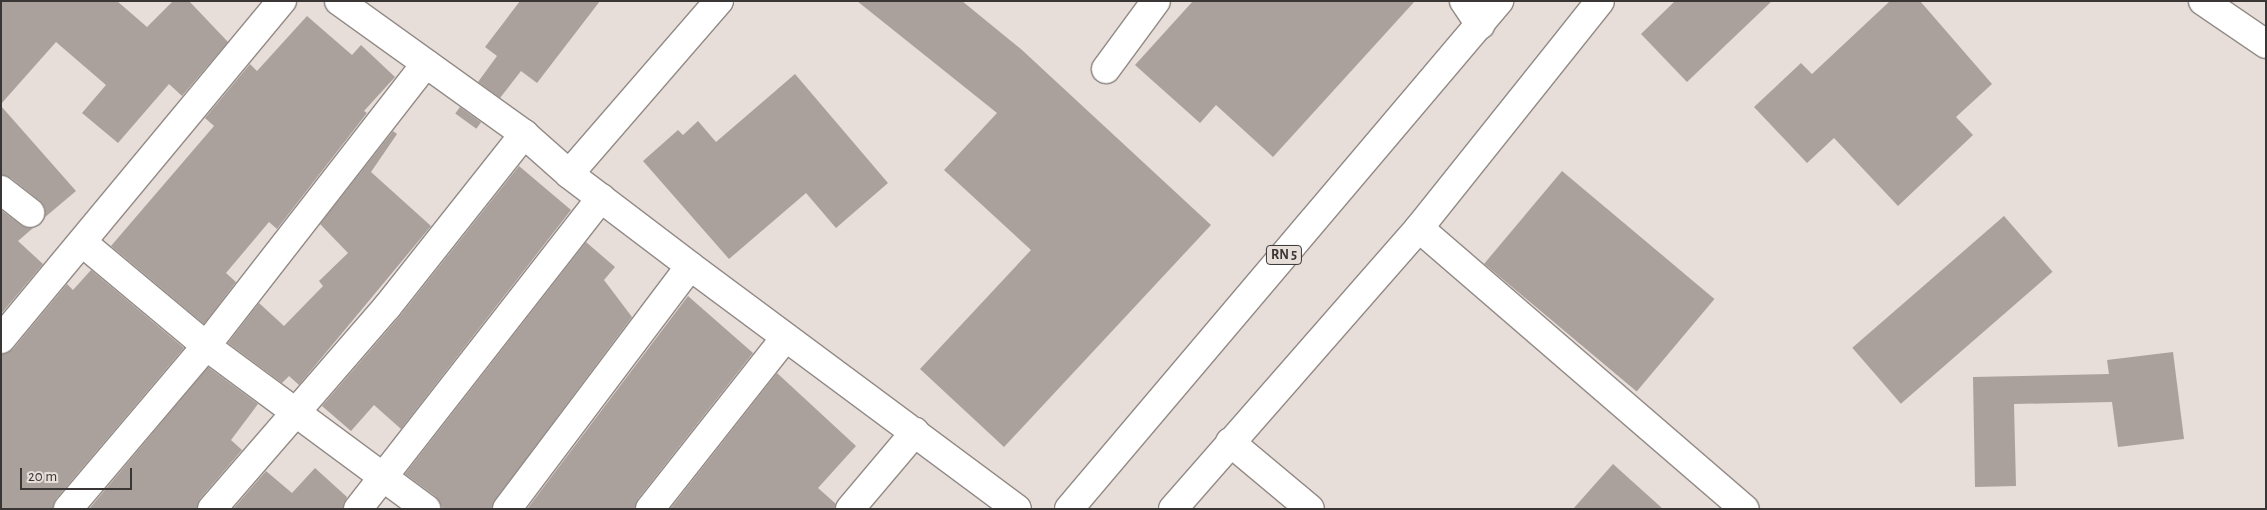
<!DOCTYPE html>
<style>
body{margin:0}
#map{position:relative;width:2267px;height:510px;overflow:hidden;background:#e7ddd9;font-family:"Alegreya Sans",sans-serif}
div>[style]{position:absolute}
.building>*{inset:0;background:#aaa19d;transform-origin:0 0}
.roads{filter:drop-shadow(1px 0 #928a86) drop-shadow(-1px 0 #928a86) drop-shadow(0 1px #928a86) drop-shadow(0 -1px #928a86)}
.minor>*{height:28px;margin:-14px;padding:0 14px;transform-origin:14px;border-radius:14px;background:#fff}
.primary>*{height:28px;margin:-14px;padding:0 14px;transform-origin:14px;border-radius:14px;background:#fff}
span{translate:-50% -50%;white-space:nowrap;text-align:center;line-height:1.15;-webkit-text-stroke:5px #e7ddd9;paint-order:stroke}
.shield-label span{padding:1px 4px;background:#e7ddd9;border:1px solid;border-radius:4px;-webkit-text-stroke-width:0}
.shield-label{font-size:14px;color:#3a3635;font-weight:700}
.frame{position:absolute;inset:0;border:2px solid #3a3635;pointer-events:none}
.scale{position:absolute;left:20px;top:468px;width:112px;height:22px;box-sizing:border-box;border:2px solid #3a3635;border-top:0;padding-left:6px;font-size:15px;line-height:18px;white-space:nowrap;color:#3a3635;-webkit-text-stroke:4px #e7ddd9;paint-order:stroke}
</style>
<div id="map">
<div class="building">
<div style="clip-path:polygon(1px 1px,117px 1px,147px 27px,173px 1px,189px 1px,228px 42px,182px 96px,169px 84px,118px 143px,82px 113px,106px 85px,56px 42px,1px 104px)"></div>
<div style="clip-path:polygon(520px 1px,600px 1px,537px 83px,521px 71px,500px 98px,478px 82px,497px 56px,485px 47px)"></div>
<div style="clip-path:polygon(857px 1px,962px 1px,1022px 50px,1211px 225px,1004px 447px,920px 369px,1031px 250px,944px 170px,997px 113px)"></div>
<div style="clip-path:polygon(1193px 1px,1415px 1px,1273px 157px,1216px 105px,1200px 123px,1135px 65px)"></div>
<div style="clip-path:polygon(1675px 1px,1772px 1px,1687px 82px,1641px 34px)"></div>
<div style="clip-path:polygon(1890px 1px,1920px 1px,1992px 84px,1956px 117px,1973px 135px,1898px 206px,1834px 138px,1807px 163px,1754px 107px,1801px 63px,1812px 74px)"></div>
<div style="clip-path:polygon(307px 16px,352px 55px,361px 45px,395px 77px,364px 111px,367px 113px,277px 229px,269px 222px,226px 273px,236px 282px,204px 324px,111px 246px,214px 126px,205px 118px,250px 64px,257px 71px)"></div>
<div style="clip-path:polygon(795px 74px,888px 183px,836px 228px,806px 193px,729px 259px,643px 161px,678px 130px,683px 135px,698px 121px,716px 142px)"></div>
<div style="clip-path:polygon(1px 106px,76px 191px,44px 218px,45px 208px,40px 201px,11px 178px,1px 175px)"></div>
<div style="left:460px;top:107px;width:26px;height:8px;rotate:36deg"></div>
<div style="clip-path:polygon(393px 131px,397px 134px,371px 172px,431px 226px,299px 385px,289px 376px,282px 383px,228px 343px,259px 303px,284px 326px,323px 286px,319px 281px,348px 253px,320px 224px)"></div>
<div style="clip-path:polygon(519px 166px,571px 210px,401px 429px,374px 405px,351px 431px,322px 406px,399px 317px)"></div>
<div style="left:1562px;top:171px;width:199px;height:121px;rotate:40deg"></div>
<div style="clip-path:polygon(1px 210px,21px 225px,33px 228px,18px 241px,43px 264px,1px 314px)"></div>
<div style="left:2004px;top:216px;width:74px;height:201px;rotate:49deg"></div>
<div style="clip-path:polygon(586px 242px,615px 267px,604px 280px,632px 317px,495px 500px,492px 509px,443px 509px,435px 496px,405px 474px)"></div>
<div style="clip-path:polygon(91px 270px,184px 348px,56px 499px,53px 509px,1px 509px,1px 354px,13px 349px,67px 284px,73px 290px)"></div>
<div style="clip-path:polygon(688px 296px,753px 353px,638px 499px,635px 509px,527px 509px)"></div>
<div style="clip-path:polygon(2173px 352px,2184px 439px,2118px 447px,2112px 402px,2014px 404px,2016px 486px,1975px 487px,1973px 377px,2109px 374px,2107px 360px)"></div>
<div style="clip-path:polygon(208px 367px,258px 404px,231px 440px,242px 450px,200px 499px,197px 509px,89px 509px)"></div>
<div style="clip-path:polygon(777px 373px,856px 446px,818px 488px,836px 504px,835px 509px,670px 509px)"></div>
<div style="clip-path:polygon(1613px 464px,1663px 509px,1573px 509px)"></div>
<div style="clip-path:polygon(315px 468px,347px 497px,343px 509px,233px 509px,266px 471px,292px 493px)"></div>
</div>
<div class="roads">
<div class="minor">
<div style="left:339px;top:1px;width:228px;rotate:35.7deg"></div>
<div style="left:524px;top:134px;width:60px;rotate:41.6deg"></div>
<div style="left:569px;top:174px;width:152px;rotate:37.2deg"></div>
<div style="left:690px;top:266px;width:407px;rotate:36.6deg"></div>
<div style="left:1464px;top:1px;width:29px;rotate:56deg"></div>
<div style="left:2203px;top:1px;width:76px;rotate:34.3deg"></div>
<div style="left:1106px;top:69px;width:84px;rotate:-53.7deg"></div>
<div style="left:569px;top:174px;width:229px;rotate:-49.1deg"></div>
<div style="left:1px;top:190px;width:37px;rotate:38deg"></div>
<div style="left:1419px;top:228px;width:430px;rotate:40.8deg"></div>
<div style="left:83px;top:243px;width:160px;rotate:39.9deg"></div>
<div style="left:206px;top:346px;width:274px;rotate:36.5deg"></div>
<div style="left:1px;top:339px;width:440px;rotate:-50.3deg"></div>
<div style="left:1230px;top:442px;width:104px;rotate:39.9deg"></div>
<div style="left:68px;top:509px;width:214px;rotate:-49.7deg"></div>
<div style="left:206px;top:346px;width:358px;rotate:-52.1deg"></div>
<div style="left:212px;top:509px;width:267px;rotate:-49.1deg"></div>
<div style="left:387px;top:307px;width:221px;rotate:-51.6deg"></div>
<div style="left:358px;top:509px;width:395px;rotate:-52deg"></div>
<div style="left:507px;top:509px;width:304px;rotate:-53deg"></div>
<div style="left:650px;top:509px;width:218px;rotate:-51.7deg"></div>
<div style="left:850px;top:509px;width:101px;rotate:-49.8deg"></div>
</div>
<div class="primary">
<div style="left:1069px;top:509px;width:666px;rotate:-49.75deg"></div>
<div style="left:1173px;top:509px;width:373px;rotate:-48.8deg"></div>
<div style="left:1419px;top:228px;width:290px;rotate:-51.4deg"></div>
</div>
</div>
<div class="shield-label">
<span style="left:1284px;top:255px">RN 5</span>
</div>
<div class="frame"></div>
<div class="scale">20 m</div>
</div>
